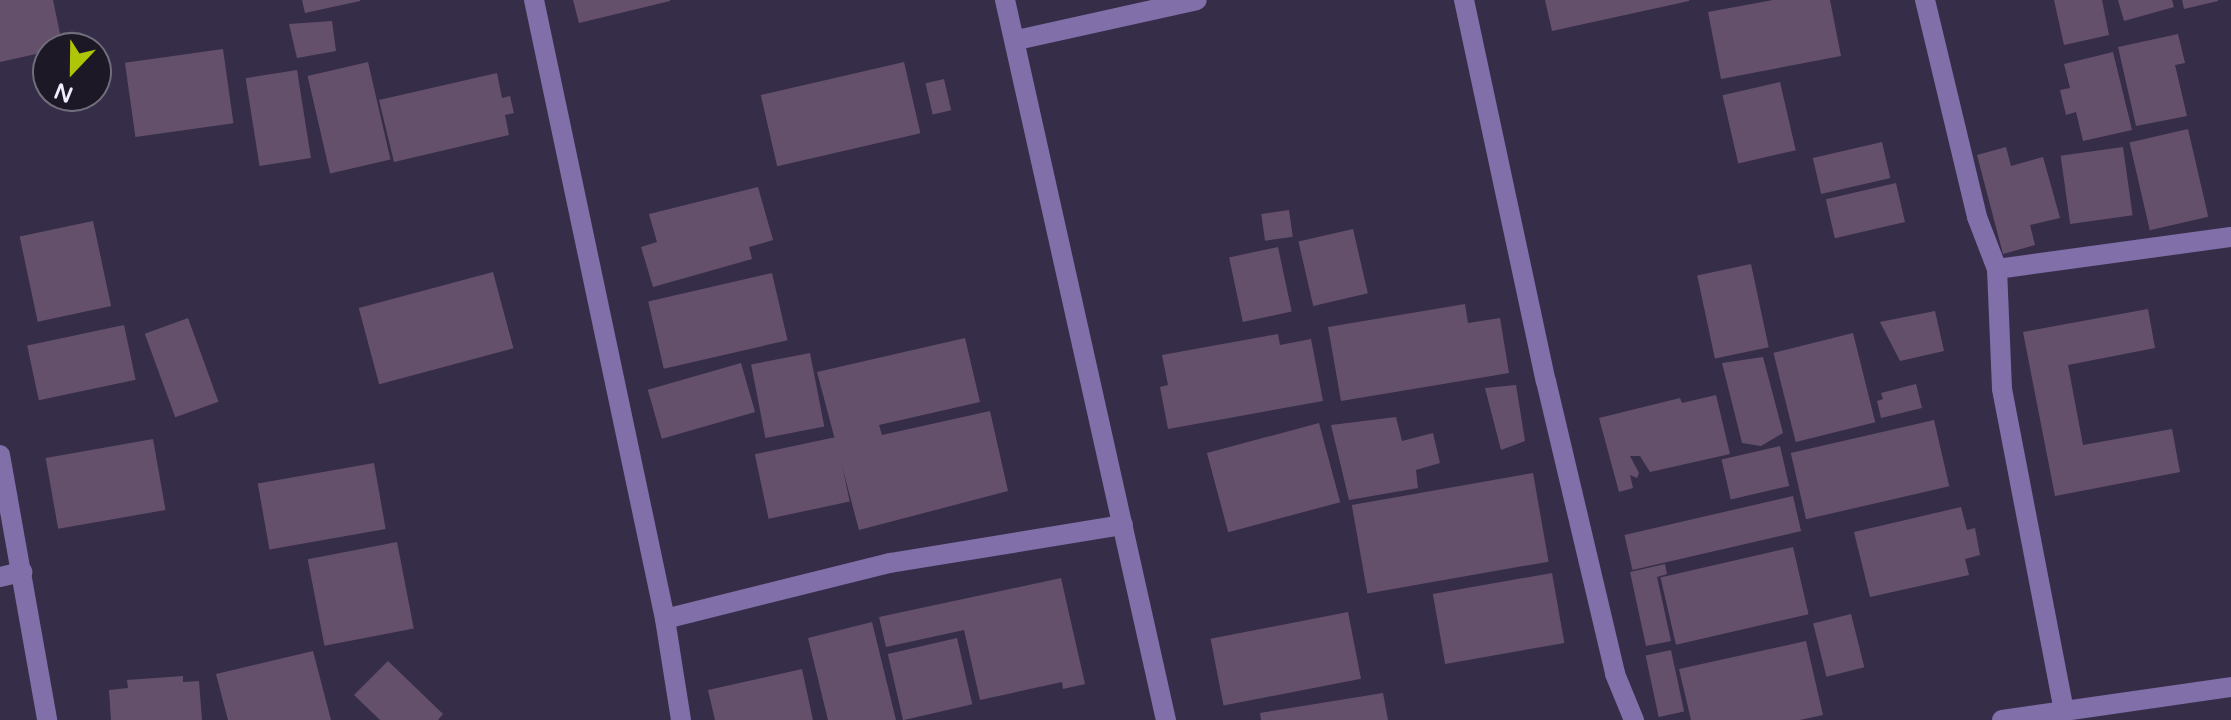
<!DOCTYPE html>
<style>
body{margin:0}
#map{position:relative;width:2231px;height:720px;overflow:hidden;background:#362d49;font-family:"Varela Round",sans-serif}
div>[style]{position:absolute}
.building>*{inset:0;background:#65506c;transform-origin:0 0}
.minor>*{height:20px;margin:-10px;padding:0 10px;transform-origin:10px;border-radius:10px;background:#816fa9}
span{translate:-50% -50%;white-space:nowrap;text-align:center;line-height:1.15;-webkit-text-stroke:8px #1c1825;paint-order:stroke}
.north{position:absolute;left:32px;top:32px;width:80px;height:80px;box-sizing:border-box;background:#1c1825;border:2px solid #716d7c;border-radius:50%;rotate:202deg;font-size:22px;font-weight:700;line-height:32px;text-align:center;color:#f1ecff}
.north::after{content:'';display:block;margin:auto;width:28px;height:36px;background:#afc508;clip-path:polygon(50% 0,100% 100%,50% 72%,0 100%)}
</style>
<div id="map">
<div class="building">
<div style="clip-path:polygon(0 0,53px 0,63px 48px,0 62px)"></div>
<div style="clip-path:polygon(302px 0,360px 0,360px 1px,305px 13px)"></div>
<div style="clip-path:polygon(573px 0,670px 0,670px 1px,579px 23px)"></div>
<div style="clip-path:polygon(1545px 0,1689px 0,1689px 1px,1552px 31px)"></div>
<div style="clip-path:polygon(1773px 0,1830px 0,1841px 56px,1721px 79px,1708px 12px)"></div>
<div style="clip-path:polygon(2054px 0,2102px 0,2109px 35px,2064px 45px)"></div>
<div style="clip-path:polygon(2118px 0,2172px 0,2174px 7px,2124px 21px)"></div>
<div style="clip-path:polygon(2182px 0,2218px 0,2218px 1px,2184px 9px)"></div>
<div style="clip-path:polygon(332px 21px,336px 51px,297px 58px,289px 24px)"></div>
<div style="clip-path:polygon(2178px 34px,2185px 63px,2175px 65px,2187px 116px,2136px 126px,2118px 47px)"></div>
<div style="left:223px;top:49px;width:75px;height:99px;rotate:82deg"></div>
<div style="clip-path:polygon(2113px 52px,2132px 130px,2083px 141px,2076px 112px,2066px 115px,2060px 90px,2070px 88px,2064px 64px)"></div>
<div style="left:368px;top:62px;width:100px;height:62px;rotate:77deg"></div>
<div style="left:904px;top:62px;width:73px;height:147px;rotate:77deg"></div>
<div style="left:297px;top:70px;width:89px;height:52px;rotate:81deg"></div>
<div style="clip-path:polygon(497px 73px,502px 98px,510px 96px,514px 113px,505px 115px,509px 135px,394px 162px,379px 100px)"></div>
<div style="left:944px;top:79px;width:32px;height:19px;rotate:77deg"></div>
<div style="left:1780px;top:82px;width:70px;height:59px;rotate:77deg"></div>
<div style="left:2188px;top:129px;width:90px;height:60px;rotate:77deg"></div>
<div style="left:1882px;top:142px;width:37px;height:71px;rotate:77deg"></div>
<div style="clip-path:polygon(2006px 147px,2011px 166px,2043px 157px,2060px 218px,2030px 225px,2035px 245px,2003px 254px,1977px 155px)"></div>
<div style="left:2123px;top:147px;width:69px;height:63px;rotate:82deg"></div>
<div style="left:1896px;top:183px;width:40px;height:72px;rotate:77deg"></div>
<div style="clip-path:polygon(758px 187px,773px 240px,749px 247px,752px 259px,653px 287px,641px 247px,657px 242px,649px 214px)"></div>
<div style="left:1289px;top:210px;width:27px;height:28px;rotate:82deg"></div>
<div style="left:93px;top:221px;width:87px;height:75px;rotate:78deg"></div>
<div style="left:1353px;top:229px;width:66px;height:56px;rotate:77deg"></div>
<div style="left:1278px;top:247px;width:66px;height:50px;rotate:78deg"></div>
<div style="left:1751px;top:264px;width:85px;height:55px;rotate:78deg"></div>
<div style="left:493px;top:272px;width:79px;height:139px;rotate:75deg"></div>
<div style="left:772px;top:273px;width:69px;height:127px;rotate:77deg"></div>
<div style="clip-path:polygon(1465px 304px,1468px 323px,1500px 318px,1509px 373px,1341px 401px,1328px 327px)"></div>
<div style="clip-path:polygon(2148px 309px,2155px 348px,2068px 365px,2083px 445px,2172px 429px,2180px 472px,2055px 496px,2023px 332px)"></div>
<div style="clip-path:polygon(1935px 311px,1944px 351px,1900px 361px,1880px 322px)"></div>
<div style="left:188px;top:318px;width:89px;height:46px;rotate:70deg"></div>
<div style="left:124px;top:325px;width:56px;height:99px;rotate:78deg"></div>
<div style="left:1853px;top:333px;width:92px;height:82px;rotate:76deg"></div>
<div style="clip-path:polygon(1278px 334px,1280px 345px,1311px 339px,1323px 401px,1168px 429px,1160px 387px,1168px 385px,1162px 355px)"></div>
<div style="clip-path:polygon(965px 338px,980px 402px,879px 425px,882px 435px,990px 411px,1008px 491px,859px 530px,817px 372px)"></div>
<div style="left:810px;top:353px;width:75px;height:60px;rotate:79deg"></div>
<div style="clip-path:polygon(1763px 357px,1783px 433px,1761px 446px,1742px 443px,1722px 363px)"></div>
<div style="left:741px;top:363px;width:51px;height:97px;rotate:74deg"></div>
<div style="clip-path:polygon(1916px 384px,1922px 408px,1881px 418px,1877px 401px,1883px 399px,1881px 393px)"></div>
<div style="clip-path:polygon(1516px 385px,1525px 441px,1501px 450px,1485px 388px)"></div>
<div style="clip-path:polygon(1716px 395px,1730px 454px,1650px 472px,1640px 456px,1630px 456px,1639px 473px,1637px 478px,1630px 475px,1633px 488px,1619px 492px,1599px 418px,1680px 398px,1682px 403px)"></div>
<div style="clip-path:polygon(1396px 417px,1402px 441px,1433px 433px,1440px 463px,1416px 470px,1418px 488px,1349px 500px,1331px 425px)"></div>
<div style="left:1934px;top:420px;width:68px;height:147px;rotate:77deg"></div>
<div style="left:1319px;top:423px;width:82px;height:116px;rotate:75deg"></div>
<div style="left:836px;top:437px;width:66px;height:83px;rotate:78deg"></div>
<div style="left:153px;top:439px;width:72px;height:109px;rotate:80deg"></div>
<div style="left:1780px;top:446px;width:41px;height:60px;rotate:77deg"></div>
<div style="left:374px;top:463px;width:67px;height:118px;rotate:80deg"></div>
<div style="left:1533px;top:473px;width:90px;height:184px;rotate:80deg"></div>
<div style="left:1793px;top:496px;width:36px;height:173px;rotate:77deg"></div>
<div style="clip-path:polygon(1961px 507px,1967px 530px,1975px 528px,1980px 555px,1965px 559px,1969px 575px,1870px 597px,1854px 532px)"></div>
<div style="left:397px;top:542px;width:88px;height:91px;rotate:79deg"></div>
<div style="left:1793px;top:547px;width:69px;height:136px;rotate:77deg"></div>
<div style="clip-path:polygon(1665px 564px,1667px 574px,1657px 577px,1671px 641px,1646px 646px,1630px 572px)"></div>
<div style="left:1552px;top:573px;width:71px;height:121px;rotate:80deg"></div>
<div style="clip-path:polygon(1061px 578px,1085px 684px,1063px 689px,1062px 682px,980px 700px,964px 630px,886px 647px,879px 617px)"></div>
<div style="left:1348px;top:612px;width:68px;height:140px;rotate:79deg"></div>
<div style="left:1851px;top:614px;width:55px;height:39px;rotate:76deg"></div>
<div style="clip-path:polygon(872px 622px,896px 720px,828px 720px,808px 638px)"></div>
<div style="left:957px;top:638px;width:68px;height:71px;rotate:77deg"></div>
<div style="clip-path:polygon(1806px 641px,1823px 715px,1800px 720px,1691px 720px,1679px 669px)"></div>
<div style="left:1671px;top:650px;width:63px;height:26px;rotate:78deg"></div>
<div style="clip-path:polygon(313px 651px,331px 720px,228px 720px,216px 674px)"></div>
<div style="clip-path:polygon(388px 661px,443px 714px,438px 720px,380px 720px,354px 695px)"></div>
<div style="clip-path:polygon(802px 669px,813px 720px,715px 720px,708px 690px)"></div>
<div style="clip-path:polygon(183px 676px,183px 682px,199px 681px,202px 720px,111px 720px,109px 690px,128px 688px,127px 680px)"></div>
<div style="clip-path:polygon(1383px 693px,1388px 720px,1261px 720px,1260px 713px)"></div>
</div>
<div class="minor">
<div style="left:534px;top:0;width:633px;rotate:78.05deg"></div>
<div style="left:665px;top:619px;width:102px;rotate:81deg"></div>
<div style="left:1005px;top:0;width:738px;rotate:77.4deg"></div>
<div style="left:1464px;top:0;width:390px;rotate:77.9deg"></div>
<div style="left:1546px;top:381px;width:301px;rotate:76.7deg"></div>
<div style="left:1615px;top:674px;width:50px;rotate:67.6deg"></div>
<div style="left:1925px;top:0;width:223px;rotate:76.5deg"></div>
<div style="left:1977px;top:217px;width:56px;rotate:69deg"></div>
<div style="left:1997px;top:269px;width:236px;rotate:-7.8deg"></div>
<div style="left:1017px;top:40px;width:184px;rotate:-12.5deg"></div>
<div style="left:1997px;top:269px;width:120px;rotate:87.6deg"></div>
<div style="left:2002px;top:389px;width:327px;rotate:79.1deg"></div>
<div style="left:0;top:455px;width:269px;rotate:79.9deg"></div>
<div style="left:0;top:577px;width:23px;rotate:-13deg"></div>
<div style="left:665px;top:619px;width:232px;rotate:-14deg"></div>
<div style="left:890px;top:563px;width:236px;rotate:-9.3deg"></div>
<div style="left:2002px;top:720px;width:231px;rotate:-8.2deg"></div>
</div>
<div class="north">N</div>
</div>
